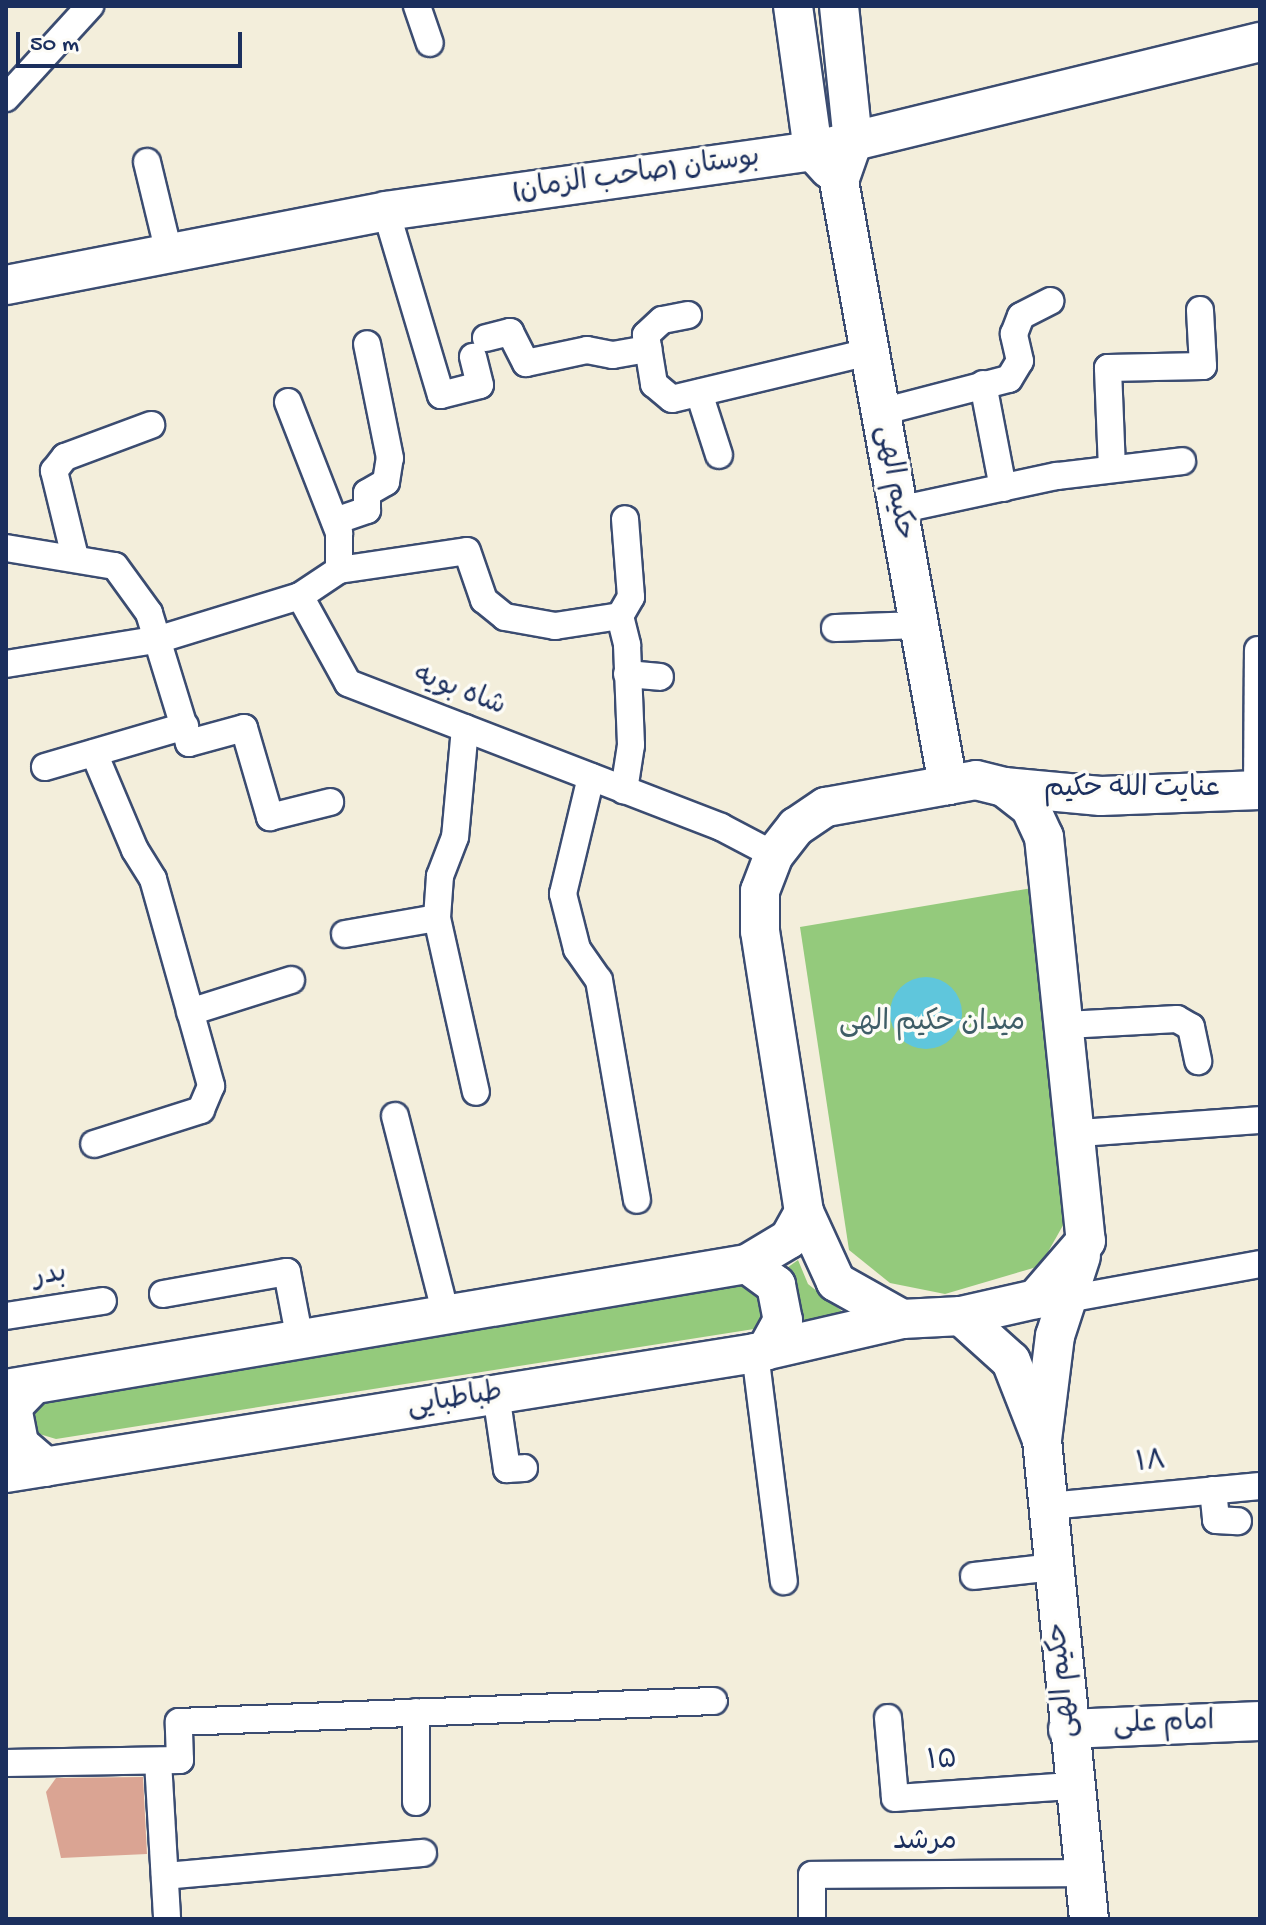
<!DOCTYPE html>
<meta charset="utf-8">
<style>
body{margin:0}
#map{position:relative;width:1266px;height:1925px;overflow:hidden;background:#f3eedb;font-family:"Gochi Hand","Playpen Sans Arabic",sans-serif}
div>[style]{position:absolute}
.green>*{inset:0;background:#94ca7c}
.water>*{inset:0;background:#5fc6dc}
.round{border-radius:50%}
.building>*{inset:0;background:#daa493}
.roads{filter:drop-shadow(2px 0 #3b4c71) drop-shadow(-2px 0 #3b4c71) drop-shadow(0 2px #3b4c71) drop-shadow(0 -2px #3b4c71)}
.street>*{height:26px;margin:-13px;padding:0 13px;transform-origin:13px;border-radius:13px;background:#fff}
.secondary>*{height:38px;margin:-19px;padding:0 19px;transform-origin:19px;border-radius:19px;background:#fff}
span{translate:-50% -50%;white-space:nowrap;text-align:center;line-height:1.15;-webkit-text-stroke:7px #fdfcf7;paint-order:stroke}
.street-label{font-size:28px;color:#1b2f5e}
.park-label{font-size:28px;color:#3f5e67}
.frame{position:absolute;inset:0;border:8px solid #1b2f5e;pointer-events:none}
.scale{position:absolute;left:16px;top:32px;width:226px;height:36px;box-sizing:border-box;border:4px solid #1b2f5e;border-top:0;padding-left:10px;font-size:24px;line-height:28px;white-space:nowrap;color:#1b2f5e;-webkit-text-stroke:6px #fdfcf7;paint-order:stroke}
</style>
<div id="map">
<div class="green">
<div style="clip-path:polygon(1032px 888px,1070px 1213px,1040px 1266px,945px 1294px,890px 1283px,849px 1250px,800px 927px)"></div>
<div style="clip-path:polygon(798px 1260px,808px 1284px,853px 1320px,792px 1322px,784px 1270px)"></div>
<div style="clip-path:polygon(748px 1281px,755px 1281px,766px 1317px,754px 1329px,56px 1439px,26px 1430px,26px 1403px,52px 1396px,612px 1308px)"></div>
</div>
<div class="water">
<div class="round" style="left:890px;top:977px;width:72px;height:72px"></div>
</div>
<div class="building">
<div style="clip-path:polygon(143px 1777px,147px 1854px,61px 1858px,46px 1792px,56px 1778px)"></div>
</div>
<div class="roads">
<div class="street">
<div style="left:417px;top:6px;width:39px;rotate:71deg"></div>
<div style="left:6px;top:98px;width:125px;rotate:-47.6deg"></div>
<div style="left:147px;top:162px;width:94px;rotate:76.4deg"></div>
<div style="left:386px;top:211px;width:192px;rotate:73.4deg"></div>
<div style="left:441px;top:395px;width:40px;rotate:-14.4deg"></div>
<div style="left:480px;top:385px;width:29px;rotate:-104deg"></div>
<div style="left:688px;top:315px;width:26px;rotate:169deg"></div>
<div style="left:662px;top:320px;width:22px;rotate:137deg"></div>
<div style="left:646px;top:335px;width:50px;rotate:80.7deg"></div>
<div style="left:654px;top:384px;width:23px;rotate:40deg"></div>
<div style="left:672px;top:399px;width:204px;rotate:-13.4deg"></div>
<div style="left:486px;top:338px;width:25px;rotate:-14deg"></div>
<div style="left:510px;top:332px;width:35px;rotate:63deg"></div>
<div style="left:526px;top:363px;width:62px;rotate:-12deg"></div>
<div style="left:587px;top:350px;width:26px;rotate:11deg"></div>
<div style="left:613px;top:355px;width:36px;rotate:-10deg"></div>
<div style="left:983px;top:384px;width:106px;rotate:79.1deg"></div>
<div style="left:699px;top:393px;width:65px;rotate:72.1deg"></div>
<div style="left:288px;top:402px;width:141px;rotate:68.7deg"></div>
<div style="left:339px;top:533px;width:37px;rotate:90deg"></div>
<div style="left:339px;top:570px;width:47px;rotate:146.3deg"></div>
<div style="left:881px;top:412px;width:132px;rotate:-14.5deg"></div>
<div style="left:1009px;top:379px;width:21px;rotate:-59deg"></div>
<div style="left:1020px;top:361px;width:28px;rotate:-103deg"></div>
<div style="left:1014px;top:334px;width:19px;rotate:-69deg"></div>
<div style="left:1021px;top:316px;width:33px;rotate:-27deg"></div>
<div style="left:1112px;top:469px;width:101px;rotate:-92.3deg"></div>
<div style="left:1108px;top:368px;width:95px;rotate:-1.2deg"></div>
<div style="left:1203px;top:366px;width:56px;rotate:-93.1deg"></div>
<div style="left:898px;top:510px;width:163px;rotate:-12.1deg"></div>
<div style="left:1057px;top:476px;width:126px;rotate:-6.8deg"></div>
<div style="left:335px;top:521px;width:34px;rotate:-19deg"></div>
<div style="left:367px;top:510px;width:17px;rotate:-90deg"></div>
<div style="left:367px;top:493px;width:22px;rotate:-30deg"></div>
<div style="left:386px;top:482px;width:24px;rotate:-81deg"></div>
<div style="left:390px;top:458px;width:116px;rotate:-101.4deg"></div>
<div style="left:6px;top:548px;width:110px;rotate:9.4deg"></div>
<div style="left:115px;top:566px;width:58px;rotate:54.1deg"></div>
<div style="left:149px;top:613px;width:136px;rotate:72.9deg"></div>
<div style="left:189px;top:743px;width:57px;rotate:-15.3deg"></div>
<div style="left:244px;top:728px;width:93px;rotate:73.7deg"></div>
<div style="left:270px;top:817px;width:62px;rotate:-14deg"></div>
<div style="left:75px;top:557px;width:89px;rotate:-103.7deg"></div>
<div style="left:54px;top:471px;width:18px;rotate:-52deg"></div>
<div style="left:65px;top:457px;width:92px;rotate:-20.4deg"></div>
<div style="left:339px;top:570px;width:129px;rotate:-8.4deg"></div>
<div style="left:467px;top:551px;width:52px;rotate:70.9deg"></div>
<div style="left:484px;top:600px;width:27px;rotate:39deg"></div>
<div style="left:505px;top:617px;width:51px;rotate:10.2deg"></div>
<div style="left:555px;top:626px;width:66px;rotate:-8.7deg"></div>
<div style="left:620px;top:616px;width:22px;rotate:-60deg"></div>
<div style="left:631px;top:597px;width:78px;rotate:-94.4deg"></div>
<div style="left:620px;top:616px;width:30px;rotate:76deg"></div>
<div style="left:627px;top:645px;width:100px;rotate:87.7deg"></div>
<div style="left:631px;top:745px;width:46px;rotate:98.8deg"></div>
<div style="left:835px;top:628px;width:84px;rotate:-2deg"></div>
<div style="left:6px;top:664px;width:156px;rotate:-9.2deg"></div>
<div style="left:160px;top:639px;width:146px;rotate:-17.1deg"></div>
<div style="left:300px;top:596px;width:99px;rotate:61.1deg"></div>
<div style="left:348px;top:683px;width:400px;rotate:21.1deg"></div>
<div style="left:721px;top:827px;width:60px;rotate:27.8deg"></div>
<div style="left:627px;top:674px;width:33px;rotate:5deg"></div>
<div style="left:465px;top:728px;width:109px;rotate:95.2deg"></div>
<div style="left:455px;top:837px;width:42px;rotate:111deg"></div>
<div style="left:440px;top:876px;width:42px;rotate:94.1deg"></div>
<div style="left:437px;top:918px;width:178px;rotate:77.4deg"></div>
<div style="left:94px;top:753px;width:105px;rotate:67.1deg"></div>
<div style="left:135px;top:850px;width:34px;rotate:58deg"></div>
<div style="left:153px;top:879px;width:215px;rotate:74.3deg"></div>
<div style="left:211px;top:1086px;width:26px;rotate:113deg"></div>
<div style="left:201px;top:1110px;width:112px;rotate:162.4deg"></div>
<div style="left:45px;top:767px;width:146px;rotate:-16.3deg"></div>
<div style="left:591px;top:777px;width:120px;rotate:103.5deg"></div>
<div style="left:563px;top:894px;width:57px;rotate:75.7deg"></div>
<div style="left:577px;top:949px;width:38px;rotate:55deg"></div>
<div style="left:599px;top:980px;width:223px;rotate:80.2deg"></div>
<div style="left:1257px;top:790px;width:140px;rotate:-89.6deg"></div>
<div style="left:345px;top:934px;width:93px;rotate:-9.9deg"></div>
<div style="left:190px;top:1012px;width:106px;rotate:-17.6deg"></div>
<div style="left:1066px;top:1025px;width:111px;rotate:-3.1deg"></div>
<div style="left:1177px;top:1019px;width:16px;rotate:30deg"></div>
<div style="left:1191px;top:1027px;width:35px;rotate:78deg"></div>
<div style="left:395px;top:1116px;width:205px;rotate:75.6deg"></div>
<div style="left:1079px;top:1133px;width:181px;rotate:-4.1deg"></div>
<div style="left:163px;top:1294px;width:126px;rotate:-10.1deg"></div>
<div style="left:287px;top:1272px;width:69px;rotate:79.2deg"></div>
<div style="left:1068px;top:1299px;width:195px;rotate:-10.3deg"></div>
<div style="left:6px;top:1316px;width:98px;rotate:-8.8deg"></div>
<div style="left:755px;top:1353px;width:230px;rotate:82.8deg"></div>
<div style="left:496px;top:1394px;width:76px;rotate:81.7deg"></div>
<div style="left:507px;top:1469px;width:17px;rotate:-3deg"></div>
<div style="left:1213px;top:1490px;width:30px;rotate:84deg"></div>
<div style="left:1216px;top:1520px;width:22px;rotate:3deg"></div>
<div style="left:1049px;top:1506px;width:212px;rotate:-5.4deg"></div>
<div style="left:974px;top:1576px;width:81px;rotate:-6.4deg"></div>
<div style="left:888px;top:1718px;width:80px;rotate:85deg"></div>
<div style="left:895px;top:1798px;width:178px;rotate:-3.9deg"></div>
<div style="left:158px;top:1761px;width:158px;rotate:86.7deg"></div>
<div style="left:6px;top:1763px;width:174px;rotate:-1deg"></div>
<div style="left:180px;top:1760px;width:38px;rotate:-92deg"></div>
<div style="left:179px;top:1722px;width:535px;rotate:-2.25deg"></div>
<div style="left:416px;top:1802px;width:90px;rotate:-90deg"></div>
<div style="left:165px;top:1876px;width:259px;rotate:-5.1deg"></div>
<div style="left:812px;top:1919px;width:44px;rotate:-90deg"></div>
<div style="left:812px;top:1875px;width:270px;rotate:-0.4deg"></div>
</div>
<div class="secondary">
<div style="left:793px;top:6px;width:146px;rotate:82.1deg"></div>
<div style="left:813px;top:151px;width:24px;rotate:48deg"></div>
<div style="left:839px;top:6px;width:136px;rotate:84.1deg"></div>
<div style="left:853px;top:141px;width:42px;rotate:109.3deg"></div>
<div style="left:839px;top:181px;width:614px;rotate:79.77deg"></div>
<div style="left:6px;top:285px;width:387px;rotate:-11deg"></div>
<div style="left:386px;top:211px;width:431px;rotate:-8deg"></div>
<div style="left:813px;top:151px;width:460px;rotate:-13.7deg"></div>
<div style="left:976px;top:780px;width:29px;rotate:14deg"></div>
<div style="left:1004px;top:787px;width:33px;rotate:38deg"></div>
<div style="left:1030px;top:807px;width:33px;rotate:65deg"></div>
<div style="left:1044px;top:837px;width:406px;rotate:84.1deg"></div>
<div style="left:1086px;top:1241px;width:77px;rotate:130.8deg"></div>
<div style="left:1036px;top:1299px;width:77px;rotate:167.2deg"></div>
<div style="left:961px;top:1316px;width:59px;rotate:177.1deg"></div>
<div style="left:902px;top:1319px;width:76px;rotate:-150.7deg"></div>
<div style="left:836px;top:1282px;width:77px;rotate:-114.6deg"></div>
<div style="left:804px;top:1212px;width:284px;rotate:-98.9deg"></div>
<div style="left:760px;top:931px;width:40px;rotate:-90deg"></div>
<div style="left:760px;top:891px;width:39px;rotate:-69deg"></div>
<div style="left:774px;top:855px;width:36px;rotate:-52deg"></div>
<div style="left:796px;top:827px;width:36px;rotate:-34deg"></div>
<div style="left:826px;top:807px;width:152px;rotate:-10.2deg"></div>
<div style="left:1004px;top:787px;width:97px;rotate:5.3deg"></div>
<div style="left:1101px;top:796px;width:159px;rotate:-2.2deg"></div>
<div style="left:747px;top:1264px;width:36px;rotate:36deg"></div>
<div style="left:776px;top:1285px;width:36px;rotate:79deg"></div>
<div style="left:783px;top:1320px;width:35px;rotate:119deg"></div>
<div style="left:961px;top:1316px;width:67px;rotate:42deg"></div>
<div style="left:1011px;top:1361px;width:85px;rotate:68.6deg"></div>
<div style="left:1042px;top:1440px;width:105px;rotate:-82.9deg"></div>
<div style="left:1055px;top:1336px;width:84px;rotate:-72deg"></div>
<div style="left:33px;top:1385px;width:30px;rotate:134deg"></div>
<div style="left:12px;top:1407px;width:38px;rotate:79deg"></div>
<div style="left:19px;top:1444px;width:35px;rotate:41deg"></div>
<div style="left:6px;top:1389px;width:751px;rotate:-9.58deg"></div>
<div style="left:747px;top:1264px;width:49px;rotate:-30.8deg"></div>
<div style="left:789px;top:1239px;width:31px;rotate:-61deg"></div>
<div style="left:1042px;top:1440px;width:481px;rotate:84.4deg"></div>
<div style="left:6px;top:1473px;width:759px;rotate:-9.1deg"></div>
<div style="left:755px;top:1353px;width:151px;rotate:-13deg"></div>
<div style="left:1068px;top:1729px;width:192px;rotate:-2.4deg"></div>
</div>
</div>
<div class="street-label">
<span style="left:636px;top:176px;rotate:-8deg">بوستان (صاحب الزمان)</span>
<span style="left:893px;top:483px;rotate:80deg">حکیم الهی</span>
<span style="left:459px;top:692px;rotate:21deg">شاه بویه</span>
<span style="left:1132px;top:790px">عنایت الله حکیم</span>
<span style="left:50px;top:1277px;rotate:-9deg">بدر</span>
<span style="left:455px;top:1401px;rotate:-9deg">طباطبایی</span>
<span style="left:1151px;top:1464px;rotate:-6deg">۱۸</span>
<span style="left:1064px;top:1680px;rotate:-95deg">حکیم الهی</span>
<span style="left:1164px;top:1725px;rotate:-2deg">امام علی</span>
<span style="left:942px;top:1762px;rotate:-4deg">۱۵</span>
<span style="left:925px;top:1843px">مرشد</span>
</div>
<div class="park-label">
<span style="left:932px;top:1024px">میدان حکیم الهی</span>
</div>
<div class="frame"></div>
<div class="scale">50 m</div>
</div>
